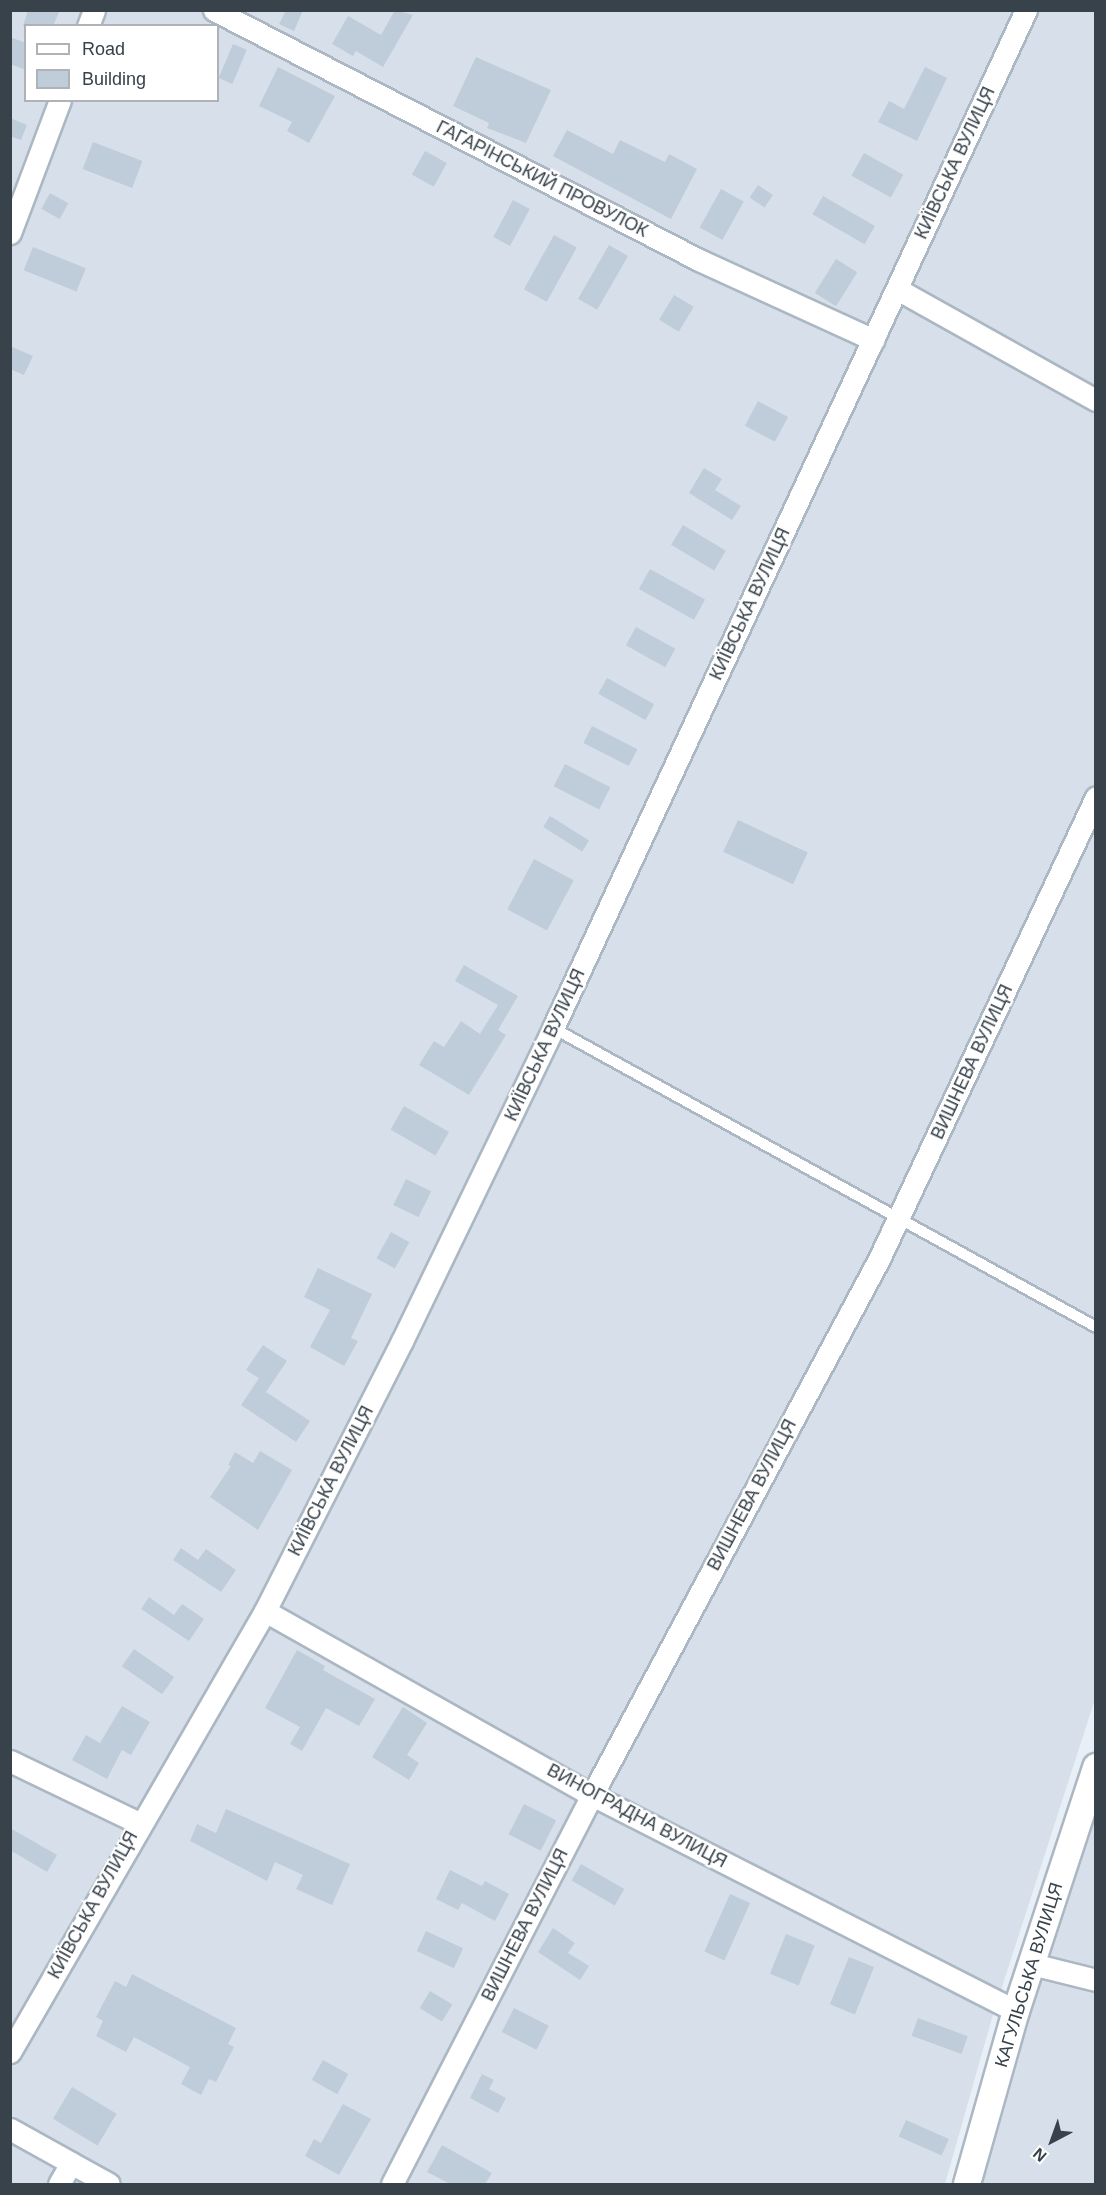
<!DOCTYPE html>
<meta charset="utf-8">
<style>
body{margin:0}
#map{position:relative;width:1106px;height:2195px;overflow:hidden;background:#e9eff6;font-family:Arial,sans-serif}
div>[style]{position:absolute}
.residential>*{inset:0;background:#d7e0ea}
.building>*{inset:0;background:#becdd9;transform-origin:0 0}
.roads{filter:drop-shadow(2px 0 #abb7c2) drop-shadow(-2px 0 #abb7c2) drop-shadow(0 2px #abb7c2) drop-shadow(0 -2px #abb7c2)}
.service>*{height:10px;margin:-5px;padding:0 5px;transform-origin:5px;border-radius:5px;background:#fff}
.minor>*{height:21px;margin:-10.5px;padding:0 10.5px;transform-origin:10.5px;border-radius:10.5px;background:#fff}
.tertiary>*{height:26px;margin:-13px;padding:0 13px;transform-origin:13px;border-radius:13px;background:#fff}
span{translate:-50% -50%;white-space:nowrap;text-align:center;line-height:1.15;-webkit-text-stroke:4.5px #fff;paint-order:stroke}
.street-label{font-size:18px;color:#37424b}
.frame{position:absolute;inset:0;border:12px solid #37424b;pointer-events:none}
.legend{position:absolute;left:24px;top:24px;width:195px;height:78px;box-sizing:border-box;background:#fff;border:2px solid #afb3b7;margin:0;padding:8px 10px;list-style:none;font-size:18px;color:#37424b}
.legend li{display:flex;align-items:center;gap:12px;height:30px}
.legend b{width:30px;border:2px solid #afb3b7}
.north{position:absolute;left:1022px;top:2111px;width:60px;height:60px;-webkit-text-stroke:4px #fff;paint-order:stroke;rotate:221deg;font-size:16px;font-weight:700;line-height:24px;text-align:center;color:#37424b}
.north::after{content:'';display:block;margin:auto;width:21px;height:27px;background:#37424b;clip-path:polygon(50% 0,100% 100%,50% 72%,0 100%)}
</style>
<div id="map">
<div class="residential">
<div style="clip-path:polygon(evenodd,11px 11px,1095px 11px,1095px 1699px,992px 2018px,945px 2184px,11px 2184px,11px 11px,26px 26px,218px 26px,218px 100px,26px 100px,26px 26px)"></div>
<div style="clip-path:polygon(1095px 1767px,1095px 2184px,967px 2184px)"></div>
</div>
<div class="building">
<div style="clip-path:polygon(28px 10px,60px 10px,53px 26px,23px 26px)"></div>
<div style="clip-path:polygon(286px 10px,303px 10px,294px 31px,279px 24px)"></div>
<div style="clip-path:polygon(395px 10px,413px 15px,383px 67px,356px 51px,353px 56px,332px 44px,348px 16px,381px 35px)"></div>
<div style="clip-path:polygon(10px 37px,26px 43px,26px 70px,10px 64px)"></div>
<div style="left:233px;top:44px;width:15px;height:37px;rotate:23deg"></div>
<div style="clip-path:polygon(476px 57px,551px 90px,526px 143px,487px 128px,489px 123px,453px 106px)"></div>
<div style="clip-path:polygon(278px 67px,335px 96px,309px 143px,287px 131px,292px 122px,259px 106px)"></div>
<div style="clip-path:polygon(925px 67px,947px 78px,917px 141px,878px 122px,889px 101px,904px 109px)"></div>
<div style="clip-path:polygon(10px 118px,27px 125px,21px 140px,10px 136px)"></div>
<div style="clip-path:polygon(567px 130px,613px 154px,620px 140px,665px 162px,669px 154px,697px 169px,671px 219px,553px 156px)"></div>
<div style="left:93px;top:142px;width:53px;height:29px;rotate:21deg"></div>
<div style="left:425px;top:151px;width:25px;height:27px;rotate:29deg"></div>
<div style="left:864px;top:153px;width:45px;height:26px;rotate:29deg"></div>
<div style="left:758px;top:185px;width:18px;height:15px;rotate:34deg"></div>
<div style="left:721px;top:189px;width:26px;height:44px;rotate:29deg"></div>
<div style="left:50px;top:193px;width:21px;height:18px;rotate:29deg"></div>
<div style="left:823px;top:196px;width:60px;height:21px;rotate:30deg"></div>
<div style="left:513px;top:200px;width:19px;height:42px;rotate:28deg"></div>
<div style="left:554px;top:235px;width:26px;height:62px;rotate:29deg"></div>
<div style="left:609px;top:245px;width:22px;height:62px;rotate:30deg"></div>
<div style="left:33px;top:247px;width:57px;height:25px;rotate:22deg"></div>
<div style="left:836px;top:259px;width:25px;height:40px;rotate:32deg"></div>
<div style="left:674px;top:295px;width:23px;height:29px;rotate:31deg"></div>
<div style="clip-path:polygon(10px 346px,33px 356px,24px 375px,10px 369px)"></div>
<div style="left:758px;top:401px;width:34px;height:28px;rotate:28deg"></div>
<div style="clip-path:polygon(704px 468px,722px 479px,715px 490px,741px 506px,732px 520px,689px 493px)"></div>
<div style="left:683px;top:525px;width:50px;height:23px;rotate:31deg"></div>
<div style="left:650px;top:569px;width:63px;height:23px;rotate:29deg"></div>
<div style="left:636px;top:627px;width:45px;height:21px;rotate:29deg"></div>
<div style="left:607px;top:678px;width:54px;height:18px;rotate:29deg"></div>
<div style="left:592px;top:726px;width:51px;height:19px;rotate:27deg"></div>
<div style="left:565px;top:764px;width:51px;height:25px;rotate:27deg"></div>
<div style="left:550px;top:816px;width:46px;height:13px;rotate:32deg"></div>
<div style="left:738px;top:820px;width:77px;height:35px;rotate:25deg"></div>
<div style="left:534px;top:859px;width:45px;height:57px;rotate:28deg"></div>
<div style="clip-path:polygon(464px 965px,518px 996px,498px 1030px,506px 1035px,469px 1095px,419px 1065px,434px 1041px,444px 1047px,461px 1021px,480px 1034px,498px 1005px,455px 981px)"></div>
<div style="left:404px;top:1106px;width:52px;height:27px;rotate:30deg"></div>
<div style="left:406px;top:1179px;width:28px;height:29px;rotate:26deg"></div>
<div style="left:391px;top:1232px;width:21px;height:30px;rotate:29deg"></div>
<div style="clip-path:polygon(318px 1268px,372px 1294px,351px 1338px,358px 1341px,344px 1366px,310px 1347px,330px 1310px,304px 1297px)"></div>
<div style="clip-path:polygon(263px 1345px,287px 1361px,266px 1392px,310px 1421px,296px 1442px,241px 1405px,259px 1378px,246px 1370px)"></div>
<div style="clip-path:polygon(260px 1451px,292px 1470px,258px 1530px,210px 1497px,231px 1466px,228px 1465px,235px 1452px,253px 1463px)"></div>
<div style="clip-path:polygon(181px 1548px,198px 1560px,206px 1549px,236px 1570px,221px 1592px,173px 1560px)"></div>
<div style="clip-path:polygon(149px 1597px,174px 1615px,182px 1604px,204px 1619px,189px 1641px,141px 1609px)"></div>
<div style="left:134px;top:1649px;width:49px;height:21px;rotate:35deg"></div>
<div style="clip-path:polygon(297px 1650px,325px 1666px,323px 1670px,375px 1699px,359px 1726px,326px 1708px,302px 1751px,290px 1744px,300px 1727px,265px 1708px)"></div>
<div style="clip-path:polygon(122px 1706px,150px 1722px,131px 1755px,122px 1750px,107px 1779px,72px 1760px,86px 1735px,100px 1743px)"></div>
<div style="clip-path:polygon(403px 1707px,427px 1723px,407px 1755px,419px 1763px,409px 1780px,372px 1757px)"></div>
<div style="left:524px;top:1804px;width:36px;height:34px;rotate:27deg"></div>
<div style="clip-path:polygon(226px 1809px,350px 1864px,332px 1905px,296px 1889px,303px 1875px,275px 1862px,267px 1881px,190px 1841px,197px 1824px,216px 1833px)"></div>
<div style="clip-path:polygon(10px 1828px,57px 1855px,47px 1872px,10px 1850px)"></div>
<div style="left:581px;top:1864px;width:50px;height:19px;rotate:30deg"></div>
<div style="clip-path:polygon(450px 1870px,482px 1886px,485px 1881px,509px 1894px,495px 1921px,462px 1903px,458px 1910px,436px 1899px)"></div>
<div style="left:730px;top:1894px;width:22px;height:63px;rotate:24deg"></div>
<div style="clip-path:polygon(553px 1928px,575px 1943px,568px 1953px,589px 1966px,580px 1980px,538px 1952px)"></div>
<div style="left:426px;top:1931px;width:41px;height:22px;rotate:25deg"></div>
<div style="left:786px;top:1934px;width:31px;height:43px;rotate:22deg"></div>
<div style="left:849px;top:1957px;width:27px;height:51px;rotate:22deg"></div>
<div style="clip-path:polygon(132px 1974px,236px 2028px,228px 2044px,234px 2047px,216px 2082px,209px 2079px,201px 2095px,181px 2084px,190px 2067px,134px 2037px,126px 2052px,96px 2036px,103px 2021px,96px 2017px,115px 1981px,126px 1987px)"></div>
<div style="left:430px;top:1991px;width:26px;height:20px;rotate:31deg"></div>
<div style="left:514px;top:2008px;width:39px;height:27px;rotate:27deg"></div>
<div style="left:918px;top:2018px;width:53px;height:19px;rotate:20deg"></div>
<div style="left:323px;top:2060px;width:29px;height:23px;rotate:29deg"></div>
<div style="clip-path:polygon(482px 2074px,494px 2080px,489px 2089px,506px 2098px,498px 2113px,470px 2098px)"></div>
<div style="left:72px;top:2087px;width:52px;height:37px;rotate:31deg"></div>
<div style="clip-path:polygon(343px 2104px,371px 2119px,339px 2175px,305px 2156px,314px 2139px,321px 2143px)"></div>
<div style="left:906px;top:2120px;width:47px;height:18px;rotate:24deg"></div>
<div style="clip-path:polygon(442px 2145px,492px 2173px,485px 2184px,450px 2184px,427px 2172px)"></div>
</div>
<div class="roads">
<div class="service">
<div style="left:553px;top:1028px;width:620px;rotate:28.84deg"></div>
</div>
<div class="minor">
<div style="left:214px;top:10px;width:546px;rotate:27.27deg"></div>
<div style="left:699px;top:260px;width:192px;rotate:24.6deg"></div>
<div style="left:88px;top:26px;width:17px;rotate:-69deg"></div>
<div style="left:10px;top:233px;width:142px;rotate:-69.4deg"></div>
<div style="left:897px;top:289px;width:228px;rotate:29.2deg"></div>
<div style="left:265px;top:1611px;width:375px;rotate:29.4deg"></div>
<div style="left:592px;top:1795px;width:476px;rotate:27deg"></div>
<div style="left:10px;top:1761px;width:143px;rotate:25.7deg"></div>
<div style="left:1032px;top:1964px;width:66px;rotate:14deg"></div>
<div style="left:10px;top:2052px;width:509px;rotate:-59.96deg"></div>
<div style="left:265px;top:1611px;width:303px;rotate:-63.1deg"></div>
<div style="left:402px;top:1341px;width:348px;rotate:-64.2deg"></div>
<div style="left:553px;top:1028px;width:1123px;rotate:-65.08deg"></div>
<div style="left:10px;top:2129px;width:70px;rotate:29.1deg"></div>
<div style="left:59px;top:2184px;width:24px;rotate:-60deg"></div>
<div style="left:71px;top:2163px;width:43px;rotate:28.9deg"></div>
<div style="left:392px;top:2184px;width:437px;rotate:-62.8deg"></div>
<div style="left:592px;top:1795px;width:608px;rotate:-61.83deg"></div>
<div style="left:879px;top:1259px;width:510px;rotate:-64.84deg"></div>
</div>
<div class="tertiary">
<div style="left:967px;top:2184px;width:180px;rotate:-74.2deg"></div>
<div style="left:1016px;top:2011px;width:257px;rotate:-71.8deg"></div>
</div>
</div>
<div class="street-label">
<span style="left:955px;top:163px;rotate:-65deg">КИЇВСЬКА ВУЛИЦЯ</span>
<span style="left:542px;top:179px;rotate:27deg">ГАГАРІНСЬКИЙ ПРОВУЛОК</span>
<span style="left:750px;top:604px;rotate:-65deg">КИЇВСЬКА ВУЛИЦЯ</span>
<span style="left:545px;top:1045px;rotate:-65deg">КИЇВСЬКА ВУЛИЦЯ</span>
<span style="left:972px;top:1062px;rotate:-65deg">ВИШНЕВА ВУЛИЦЯ</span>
<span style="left:331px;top:1481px;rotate:-63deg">КИЇВСЬКА ВУЛИЦЯ</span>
<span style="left:752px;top:1495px;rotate:-62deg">ВИШНЕВА ВУЛИЦЯ</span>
<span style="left:637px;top:1816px;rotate:28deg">ВИНОГРАДНА ВУЛИЦЯ</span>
<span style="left:93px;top:1905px;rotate:-61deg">КИЇВСЬКА ВУЛИЦЯ</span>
<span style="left:525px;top:1925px;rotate:-63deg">ВИШНЕВА ВУЛИЦЯ</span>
<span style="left:1029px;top:1975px;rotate:-73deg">КАГУЛЬСЬКА ВУЛИЦЯ</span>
</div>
<div class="frame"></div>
<ul class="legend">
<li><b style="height:8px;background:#fff"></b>Road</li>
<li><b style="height:16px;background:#becdd9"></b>Building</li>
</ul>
<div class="north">N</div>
</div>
